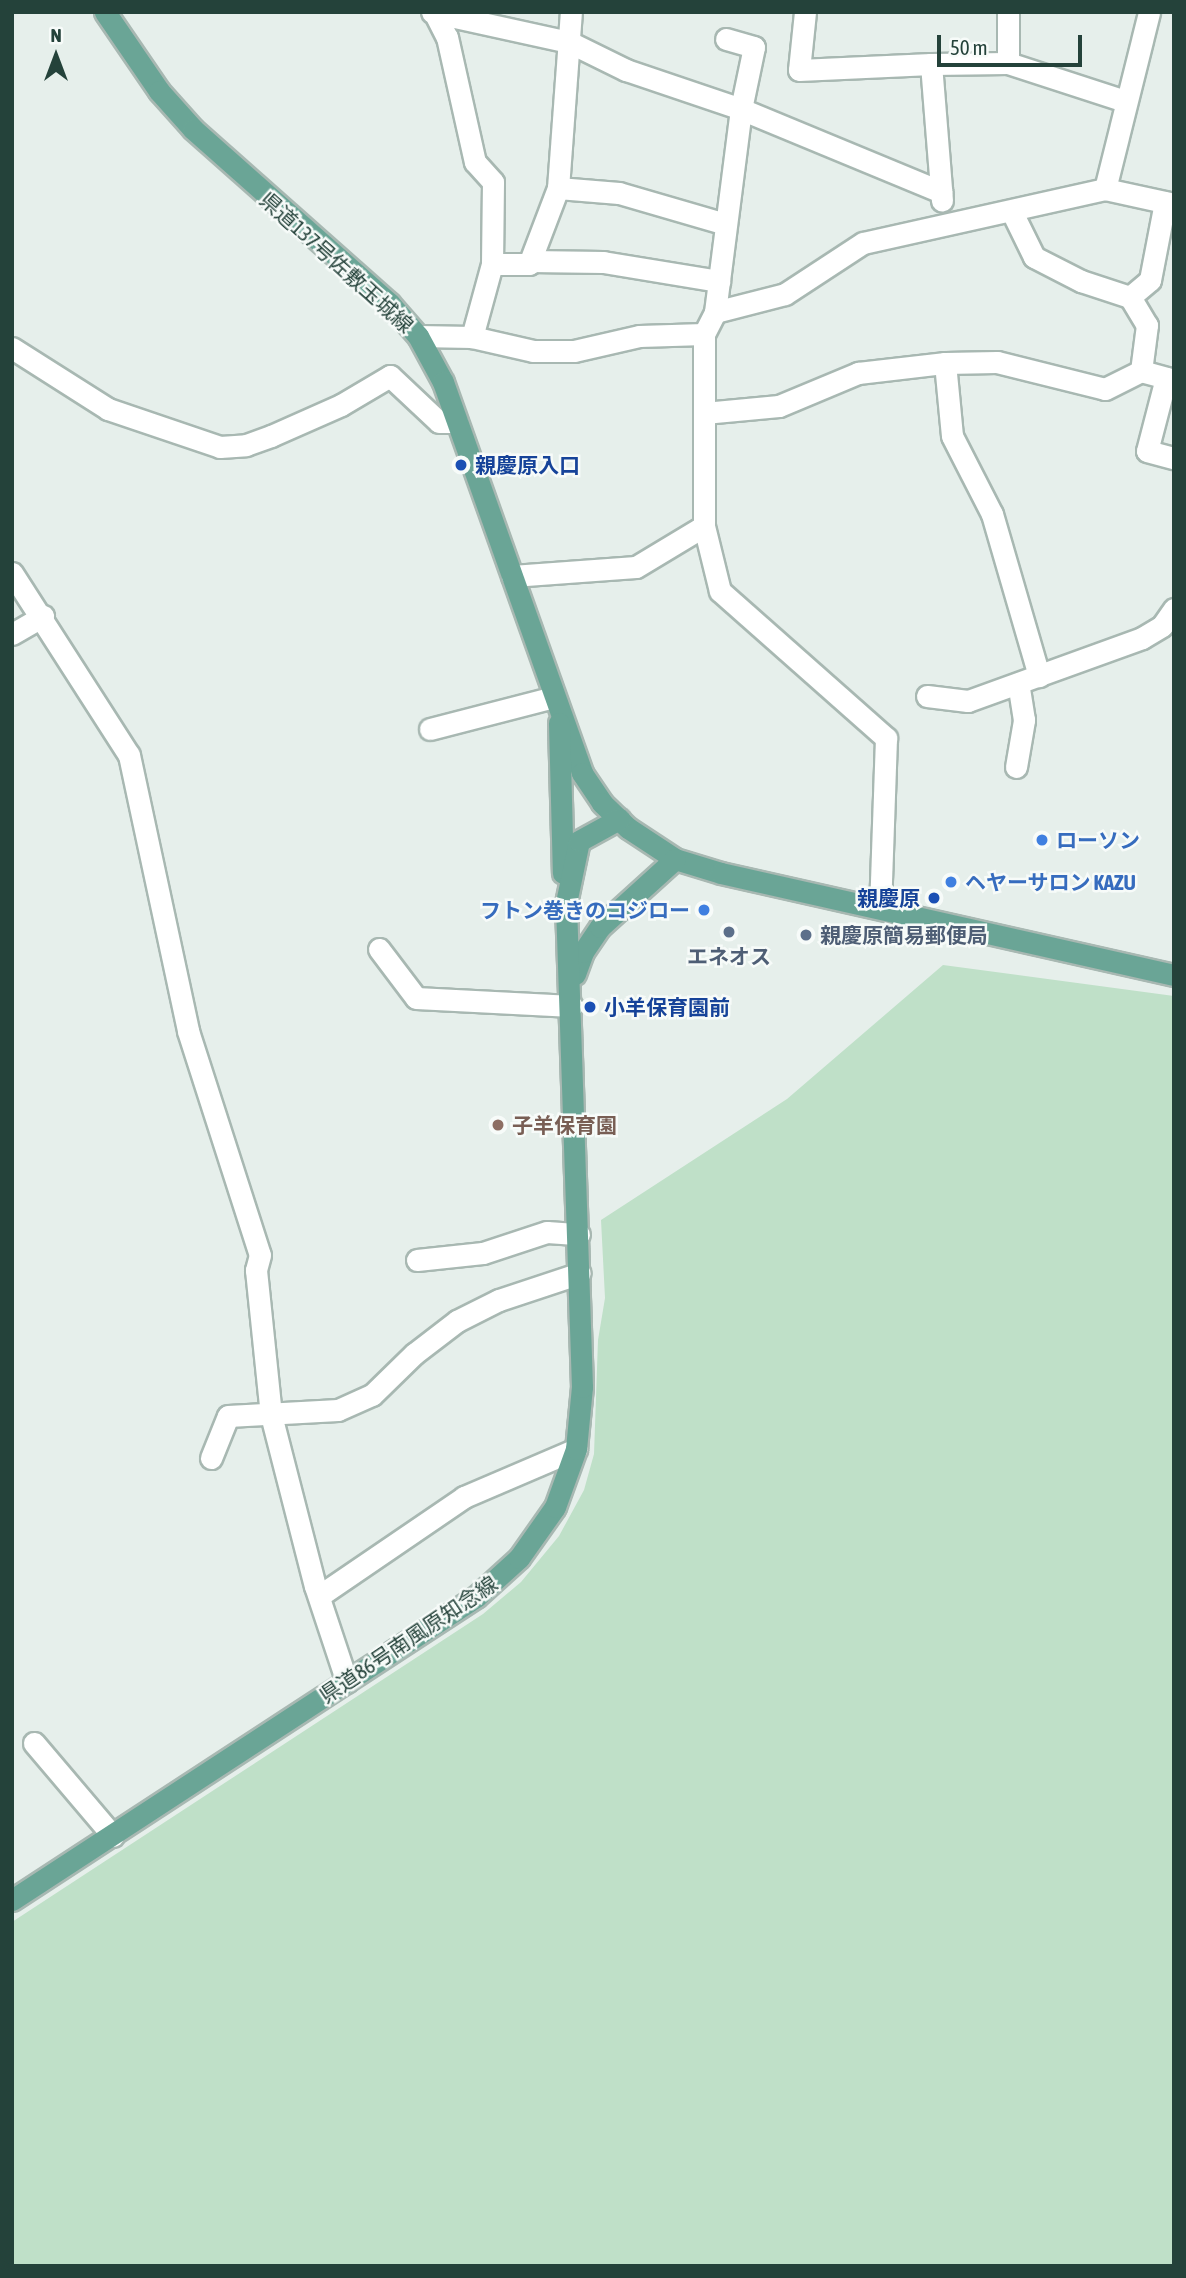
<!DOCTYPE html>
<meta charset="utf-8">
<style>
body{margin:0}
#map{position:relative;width:1186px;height:2278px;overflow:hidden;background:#e6efeb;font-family:"Asap Condensed","Noto Sans JP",sans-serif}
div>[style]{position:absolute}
.green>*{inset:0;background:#bfe0c8}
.roads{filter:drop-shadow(2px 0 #a8b8b2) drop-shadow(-2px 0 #a8b8b2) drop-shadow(0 2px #a8b8b2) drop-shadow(0 -2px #a8b8b2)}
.minor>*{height:21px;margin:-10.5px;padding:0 10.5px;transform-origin:10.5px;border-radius:10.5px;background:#fff}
.major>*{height:21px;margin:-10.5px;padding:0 10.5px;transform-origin:10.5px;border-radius:10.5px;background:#6aa596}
.dots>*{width:19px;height:19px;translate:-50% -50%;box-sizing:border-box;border:4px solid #f7fbf9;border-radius:50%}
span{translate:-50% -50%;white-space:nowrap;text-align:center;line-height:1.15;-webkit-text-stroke:5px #f7fbf9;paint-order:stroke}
.street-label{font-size:21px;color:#24423a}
.transit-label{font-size:21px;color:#164399;font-weight:700}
.left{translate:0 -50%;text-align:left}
.right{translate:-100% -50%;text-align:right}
.shop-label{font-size:21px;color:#366cbe;font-weight:700}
.service-label{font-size:21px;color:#4e5e75;font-weight:700}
.education-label{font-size:21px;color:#785e54;font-weight:700}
.frame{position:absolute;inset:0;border:14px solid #24423a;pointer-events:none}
.north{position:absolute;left:21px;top:21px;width:70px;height:70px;-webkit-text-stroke:5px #f7fbf9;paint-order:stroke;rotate:0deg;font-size:19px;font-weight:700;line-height:28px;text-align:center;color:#24423a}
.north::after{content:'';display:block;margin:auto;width:24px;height:32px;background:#24423a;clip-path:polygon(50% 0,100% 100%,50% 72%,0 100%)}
.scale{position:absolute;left:937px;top:35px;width:145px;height:32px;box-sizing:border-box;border:4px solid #24423a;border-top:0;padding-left:9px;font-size:21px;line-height:24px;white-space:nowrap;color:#24423a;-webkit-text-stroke:5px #f7fbf9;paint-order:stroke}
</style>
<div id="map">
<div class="green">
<div style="clip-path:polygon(943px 965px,1174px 996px,1174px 2266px,12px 2266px,12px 1922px,483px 1614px,521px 1582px,559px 1536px,584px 1490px,594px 1454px,598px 1340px,605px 1298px,601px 1220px,787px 1099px)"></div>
</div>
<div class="roads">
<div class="minor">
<div style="left:432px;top:12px;width:140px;rotate:12.4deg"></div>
<div style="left:569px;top:42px;width:64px;rotate:26.2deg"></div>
<div style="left:626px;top:70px;width:121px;rotate:18.7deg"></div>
<div style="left:741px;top:109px;width:217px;rotate:22.5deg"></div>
<div style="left:434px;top:12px;width:28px;rotate:63deg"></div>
<div style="left:447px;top:37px;width:128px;rotate:77.4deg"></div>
<div style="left:475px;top:162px;width:27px;rotate:48deg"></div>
<div style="left:493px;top:182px;width:82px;rotate:90.7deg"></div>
<div style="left:492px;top:264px;width:76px;rotate:105.3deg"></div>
<div style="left:805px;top:12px;width:58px;rotate:95.9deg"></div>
<div style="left:799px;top:70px;width:132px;rotate:-2.6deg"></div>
<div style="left:931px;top:64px;width:137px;rotate:85.4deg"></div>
<div style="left:1008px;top:12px;width:51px;rotate:90deg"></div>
<div style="left:1008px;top:63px;width:123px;rotate:18deg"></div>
<div style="left:931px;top:64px;width:77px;rotate:-0.7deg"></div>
<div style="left:558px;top:188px;width:61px;rotate:4.7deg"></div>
<div style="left:619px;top:193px;width:111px;rotate:16.2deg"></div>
<div style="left:1105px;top:189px;width:182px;rotate:-76deg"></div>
<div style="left:1012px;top:212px;width:50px;rotate:63.9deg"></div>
<div style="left:1034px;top:257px;width:53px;rotate:27.1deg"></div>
<div style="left:1081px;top:281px;width:52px;rotate:18.1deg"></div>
<div style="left:1130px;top:297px;width:33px;rotate:59deg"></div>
<div style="left:1147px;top:325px;width:46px;rotate:97.4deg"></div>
<div style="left:530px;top:261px;width:73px;rotate:0.8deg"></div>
<div style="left:603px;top:262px;width:118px;rotate:9.3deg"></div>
<div style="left:492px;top:264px;width:37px"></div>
<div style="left:529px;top:264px;width:81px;rotate:-69.1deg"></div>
<div style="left:558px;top:188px;width:176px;rotate:-85.8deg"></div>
<div style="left:1130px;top:297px;width:26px;rotate:-40deg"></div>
<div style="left:1150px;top:280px;width:79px;rotate:-79.1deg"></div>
<div style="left:715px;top:312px;width:205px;rotate:-82.7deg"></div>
<div style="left:741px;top:109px;width:63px;rotate:-78.2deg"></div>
<div style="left:754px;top:47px;width:29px;rotate:-164deg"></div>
<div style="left:704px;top:334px;width:192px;rotate:90deg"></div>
<div style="left:704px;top:526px;width:67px;rotate:76.2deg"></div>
<div style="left:720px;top:591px;width:222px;rotate:41.5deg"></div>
<div style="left:886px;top:738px;width:169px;rotate:92deg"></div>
<div style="left:418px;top:336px;width:54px;rotate:1.1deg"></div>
<div style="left:472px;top:337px;width:63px;rotate:12.9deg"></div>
<div style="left:533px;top:351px;width:41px"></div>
<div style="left:574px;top:351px;width:67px;rotate:-13deg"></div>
<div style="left:639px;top:336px;width:65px;rotate:-1.8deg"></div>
<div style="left:704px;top:334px;width:25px;rotate:-63deg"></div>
<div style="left:715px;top:312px;width:72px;rotate:-14.4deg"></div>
<div style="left:785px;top:294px;width:93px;rotate:-33.2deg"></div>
<div style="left:863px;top:243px;width:248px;rotate:-12.6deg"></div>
<div style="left:1105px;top:189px;width:71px;rotate:12.3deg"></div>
<div style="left:12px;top:348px;width:114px;rotate:32.4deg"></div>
<div style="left:108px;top:409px;width:118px;rotate:18.7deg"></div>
<div style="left:220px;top:447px;width:26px;rotate:-4deg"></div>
<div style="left:246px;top:445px;width:27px;rotate:-20deg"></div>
<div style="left:271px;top:436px;width:77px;rotate:-23.9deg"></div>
<div style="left:341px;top:405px;width:57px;rotate:-30.6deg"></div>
<div style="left:390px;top:376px;width:67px;rotate:43.2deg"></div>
<div style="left:439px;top:422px;width:18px"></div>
<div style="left:945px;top:363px;width:73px;rotate:84.5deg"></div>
<div style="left:952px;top:436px;width:88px;rotate:62.9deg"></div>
<div style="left:992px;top:514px;width:169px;rotate:73.8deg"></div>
<div style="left:1166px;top:378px;width:75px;rotate:104.6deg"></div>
<div style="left:1147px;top:451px;width:28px;rotate:15deg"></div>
<div style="left:704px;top:413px;width:75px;rotate:-5.3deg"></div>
<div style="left:779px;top:406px;width:86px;rotate:-22.7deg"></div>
<div style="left:858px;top:373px;width:88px;rotate:-6.6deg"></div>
<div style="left:945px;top:363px;width:52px;rotate:-1.1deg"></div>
<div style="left:997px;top:362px;width:111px;rotate:14deg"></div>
<div style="left:1105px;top:389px;width:40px;rotate:-26.6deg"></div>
<div style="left:1141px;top:371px;width:34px;rotate:15deg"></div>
<div style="left:12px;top:573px;width:216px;rotate:57.3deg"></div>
<div style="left:129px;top:755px;width:282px;rotate:77.9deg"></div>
<div style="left:188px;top:1031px;width:235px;rotate:72.2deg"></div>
<div style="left:260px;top:1255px;width:16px;rotate:105deg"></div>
<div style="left:256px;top:1270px;width:146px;rotate:84.1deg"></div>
<div style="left:271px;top:1415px;width:177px;rotate:75.6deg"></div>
<div style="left:315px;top:1586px;width:101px;rotate:71.6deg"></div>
<div style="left:512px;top:576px;width:124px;rotate:-4.2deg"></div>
<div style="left:636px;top:567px;width:79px;rotate:-31.1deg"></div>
<div style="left:12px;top:634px;width:36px;rotate:-30deg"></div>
<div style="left:927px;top:696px;width:41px;rotate:7deg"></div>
<div style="left:968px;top:701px;width:185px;rotate:-19.9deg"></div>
<div style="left:1142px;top:638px;width:23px;rotate:-31deg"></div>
<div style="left:1162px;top:626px;width:21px;rotate:-55deg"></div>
<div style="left:430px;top:729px;width:128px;rotate:-14.5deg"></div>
<div style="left:1016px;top:767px;width:48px;rotate:-80.3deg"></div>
<div style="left:1024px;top:720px;width:37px;rotate:-99deg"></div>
<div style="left:379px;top:949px;width:61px;rotate:52.9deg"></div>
<div style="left:416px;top:998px;width:156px;rotate:2.9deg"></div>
<div style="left:417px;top:1260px;width:66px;rotate:-6.1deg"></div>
<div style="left:483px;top:1253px;width:67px;rotate:-18.2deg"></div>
<div style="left:547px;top:1232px;width:32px;rotate:4deg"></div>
<div style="left:211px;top:1458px;width:45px;rotate:-68deg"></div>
<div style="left:228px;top:1416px;width:110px;rotate:-3.1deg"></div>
<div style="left:338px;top:1410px;width:37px;rotate:-24deg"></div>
<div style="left:372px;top:1395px;width:59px;rotate:-44.3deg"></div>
<div style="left:414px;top:1354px;width:54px;rotate:-37.5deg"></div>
<div style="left:457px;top:1321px;width:47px;rotate:-26.6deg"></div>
<div style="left:499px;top:1300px;width:85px;rotate:-18.4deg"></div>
<div style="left:319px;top:1596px;width:176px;rotate:-34.3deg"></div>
<div style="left:464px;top:1497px;width:122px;rotate:-23.2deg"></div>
<div style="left:34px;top:1743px;width:122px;rotate:49.7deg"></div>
</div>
<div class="major">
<div style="left:105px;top:12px;width:96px;rotate:55.6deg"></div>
<div style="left:159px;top:91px;width:51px;rotate:48.2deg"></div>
<div style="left:193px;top:129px;width:262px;rotate:41.6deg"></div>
<div style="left:389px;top:303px;width:44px;rotate:48.7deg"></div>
<div style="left:418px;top:336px;width:52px;rotate:61.5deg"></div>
<div style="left:443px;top:382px;width:415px;rotate:70.4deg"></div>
<div style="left:582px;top:773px;width:36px;rotate:56deg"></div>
<div style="left:602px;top:803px;width:36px;rotate:44deg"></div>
<div style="left:628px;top:828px;width:56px;rotate:33.4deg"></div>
<div style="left:675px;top:859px;width:48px;rotate:16.9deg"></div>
<div style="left:721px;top:873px;width:464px;rotate:12.7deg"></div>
<div style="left:559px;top:723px;width:150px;rotate:88.5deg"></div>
<div style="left:575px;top:974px;width:23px;rotate:-70deg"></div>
<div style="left:583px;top:952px;width:30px;rotate:-56deg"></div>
<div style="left:600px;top:927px;width:101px;rotate:-42.2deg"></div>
<div style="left:12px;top:1900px;width:554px;rotate:-33.15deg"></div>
<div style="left:476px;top:1597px;width:58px;rotate:-42.2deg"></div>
<div style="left:519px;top:1558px;width:62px;rotate:-54.8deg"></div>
<div style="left:555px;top:1507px;width:62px;rotate:-70.1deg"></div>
<div style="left:576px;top:1449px;width:62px;rotate:-84.5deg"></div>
<div style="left:582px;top:1387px;width:484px;rotate:-91.9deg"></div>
<div style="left:566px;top:903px;width:63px;rotate:-78.2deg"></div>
<div style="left:579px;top:841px;width:46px;rotate:-28.8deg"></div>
</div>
</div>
<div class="dots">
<div style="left:461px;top:465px;background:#1a4fb4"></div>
<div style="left:1042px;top:840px;background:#3f7fe0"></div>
<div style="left:951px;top:882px;background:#3f7fe0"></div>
<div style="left:934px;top:898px;background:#1a4fb4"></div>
<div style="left:704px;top:910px;background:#3f7fe0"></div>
<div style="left:729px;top:932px;background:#5c6f8a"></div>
<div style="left:806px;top:935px;background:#5c6f8a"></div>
<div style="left:590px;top:1007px;background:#1a4fb4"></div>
<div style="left:498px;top:1125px;background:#8d6e63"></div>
</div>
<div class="street-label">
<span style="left:337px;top:262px;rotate:42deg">県道137号佐敷玉城線</span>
<span style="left:408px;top:1639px;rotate:-34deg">県道86号南風原知念線</span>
</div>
<div class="transit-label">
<span class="left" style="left:475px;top:465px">親慶原入口</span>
<span class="right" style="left:920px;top:898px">親慶原</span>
<span class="left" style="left:604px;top:1007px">小羊保育園前</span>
</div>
<div class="shop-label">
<span class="left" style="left:1056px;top:840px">ローソン</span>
<span class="left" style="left:965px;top:882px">ヘヤーサロン KAZU</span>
<span class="right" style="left:690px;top:910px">フトン巻きのコジロー</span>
</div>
<div class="service-label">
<span class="left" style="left:820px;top:935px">親慶原簡易郵便局</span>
<span style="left:729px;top:956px">エネオス</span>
</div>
<div class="education-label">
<span class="left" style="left:512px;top:1125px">子羊保育園</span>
</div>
<div class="frame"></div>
<div class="north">N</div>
<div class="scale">50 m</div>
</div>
